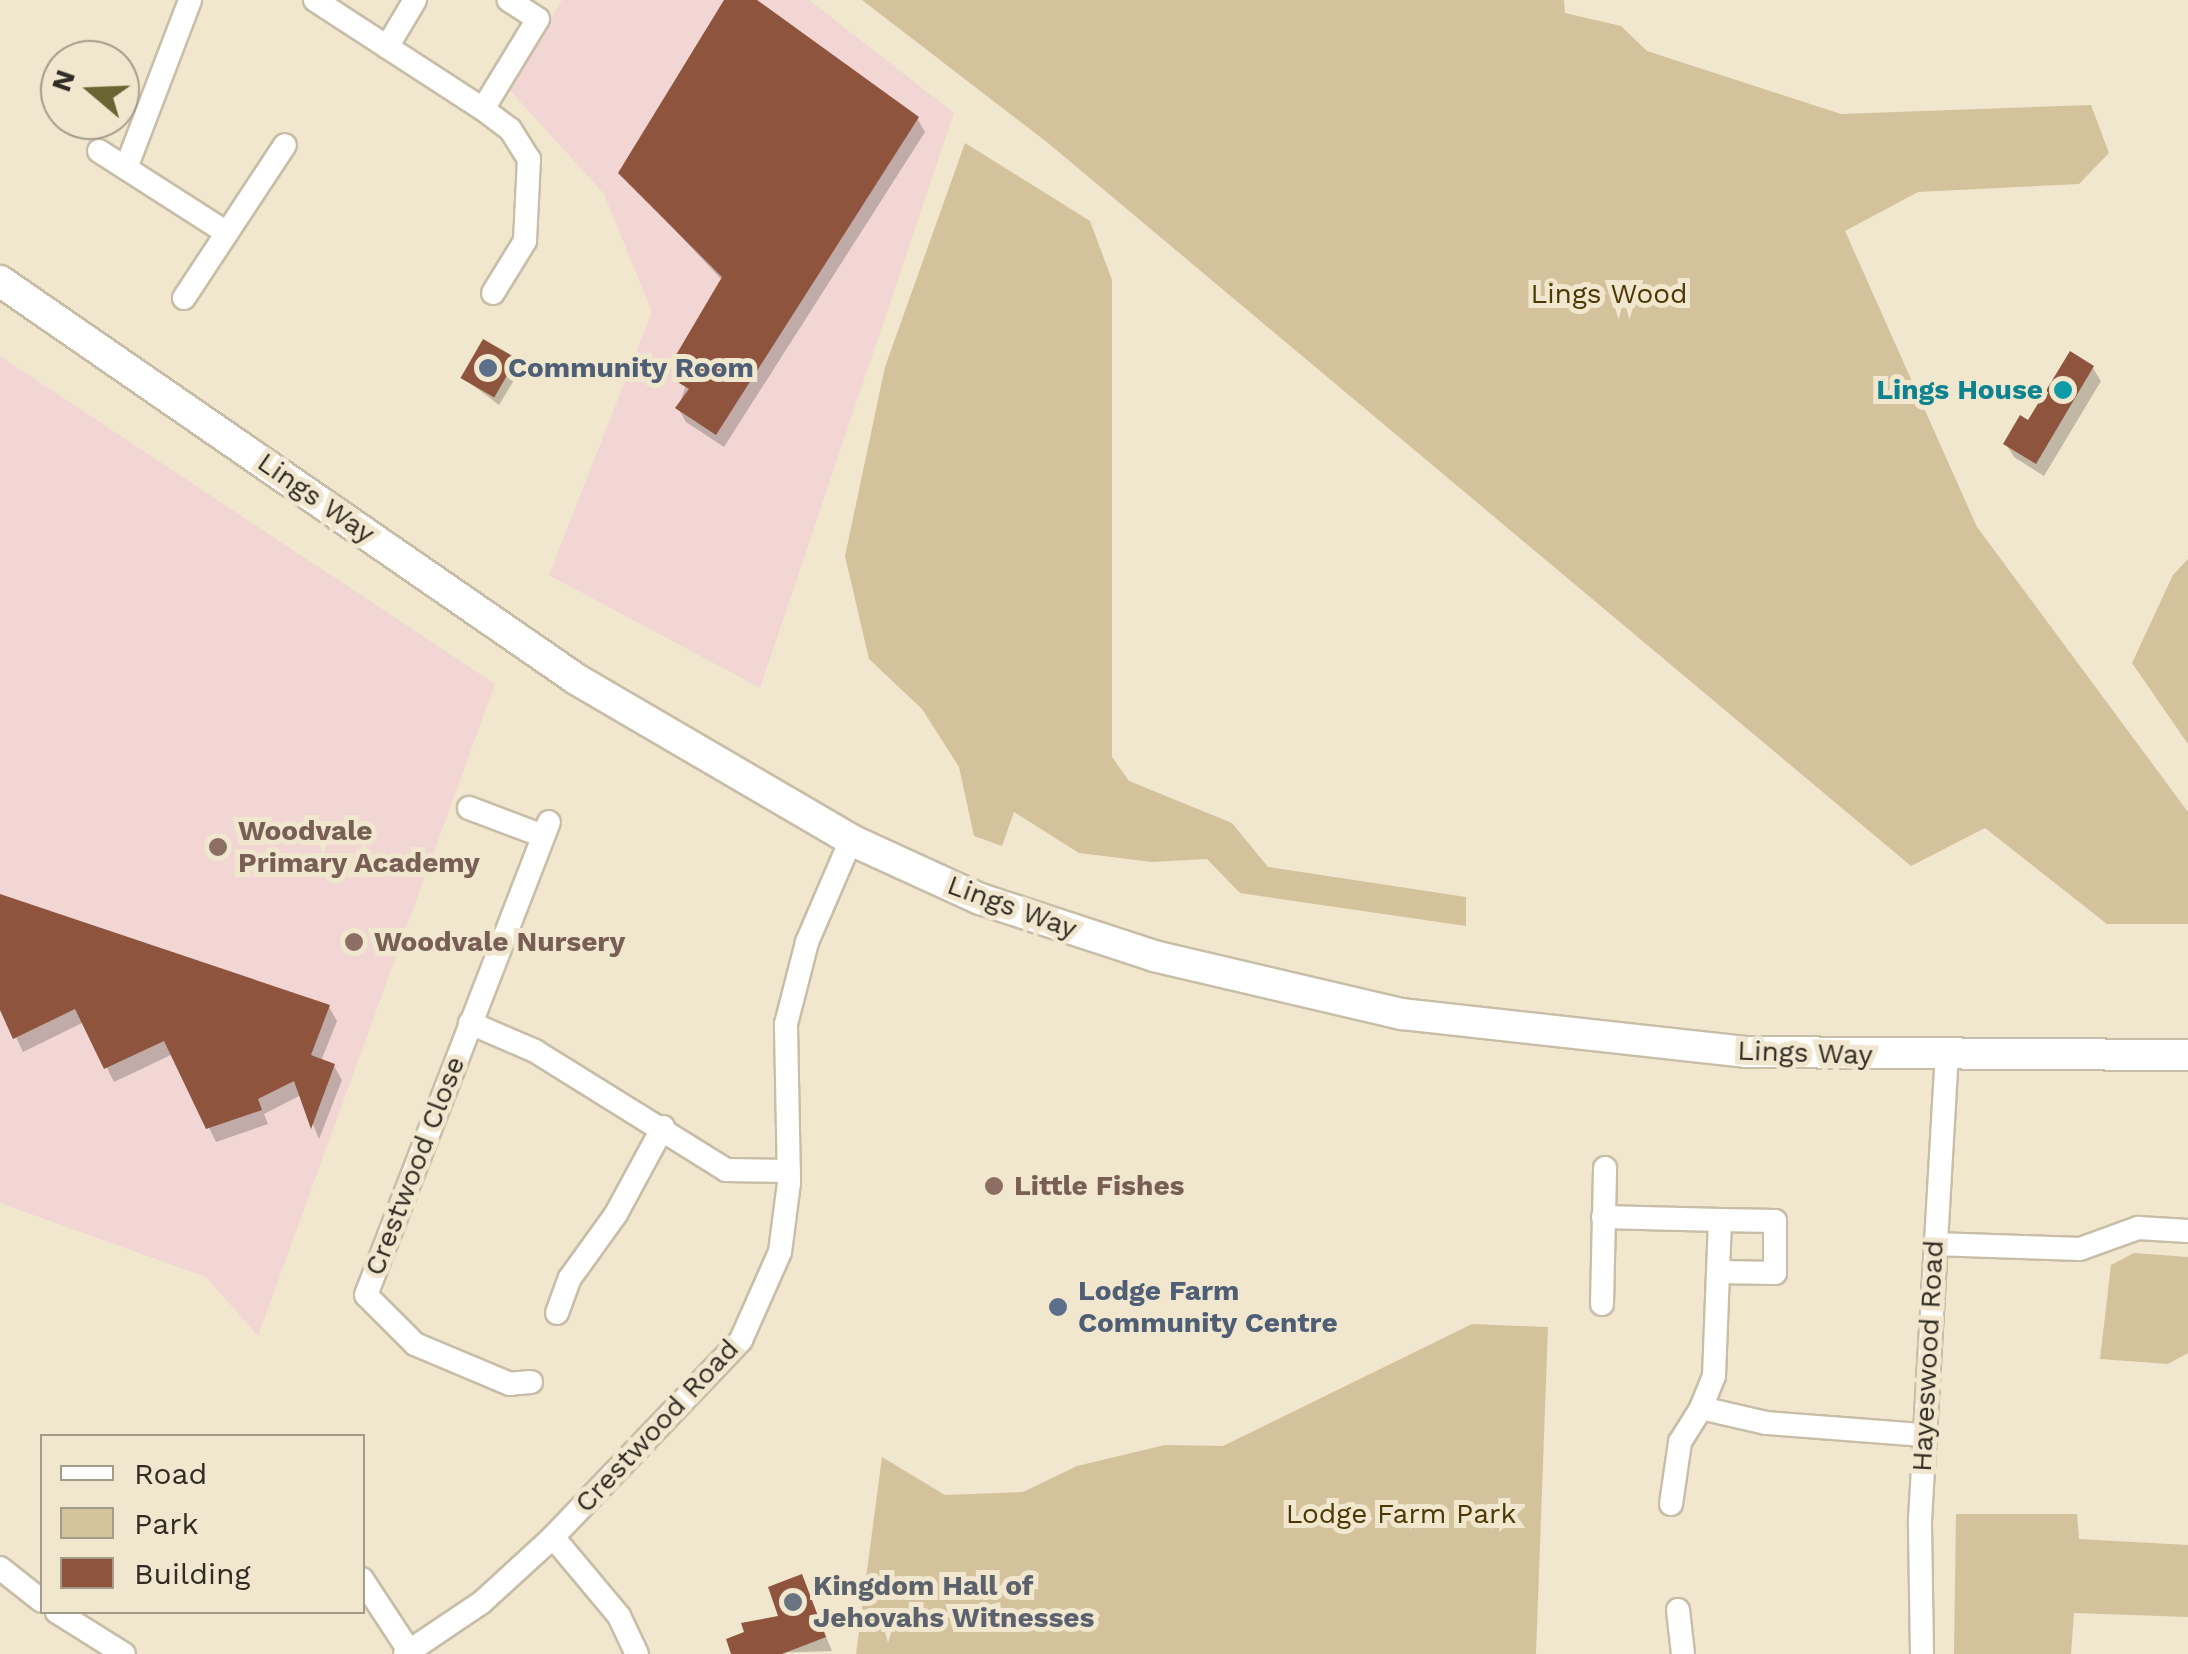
<!DOCTYPE html>
<style>
body{margin:0}
#map{position:relative;width:2188px;height:1654px;overflow:hidden;background:#f1e6ce;font-family:"Work Sans",sans-serif}
div>[style]{position:absolute}
.education>*{inset:0;background:#f1d6d4}
.green>*{inset:0;background:#d4c29c}
.shadow>*{inset:0;background:#0003}
.building>*{inset:0;background:#8f543d;transform-origin:0 0}
.roads{filter:drop-shadow(2px 0 #c8bea7) drop-shadow(-2px 0 #c8bea7) drop-shadow(0 2px #c8bea7) drop-shadow(0 -2px #c8bea7)}
.minor>*{height:22px;margin:-11px;padding:0 11px;transform-origin:11px;border-radius:11px;background:#fff}
.tertiary>*{height:30px;margin:-15px;padding:0 15px;transform-origin:15px;border-radius:15px;background:#fff}
.dots>*{width:28px;height:28px;translate:-50% -50%;box-sizing:border-box;border:5px solid #f1e6ce;border-radius:50%}
span{translate:-50% -50%;white-space:nowrap;text-align:center;line-height:1.15;-webkit-text-stroke:10px #f1e6ce;paint-order:stroke}
.park-label{font-size:28px;color:#4b3803}
.service-label{font-size:28px;color:#4e5e75;font-weight:700}
.left{translate:0 -50%;text-align:left}
.culture-label{font-size:28px;color:#0d838f;font-weight:700}
.right{translate:-100% -50%;text-align:right}
.street-label{font-size:28px;color:#302c23}
.education-label{font-size:28px;color:#785e54;font-weight:700}
.worship-label{font-size:28px;color:#5b616d;font-weight:700}
.legend{position:absolute;left:40px;top:1434px;width:325px;height:180px;box-sizing:border-box;background:#f1e6ce;border:2px solid #a49c8a;margin:0;padding:12px 18px;list-style:none;font-size:30px;color:#302c23}
.legend li{display:flex;align-items:center;gap:20px;height:50px}
.legend b{width:50px;border:2px solid #a49c8a}
.north{position:absolute;left:40px;top:40px;width:100px;height:100px;box-sizing:border-box;background:#f1e6ce;border:2px solid #a49c8a;border-radius:50%;rotate:289deg;font-size:28px;font-weight:700;line-height:40px;text-align:center;color:#302c23}
.north::after{content:'';display:block;margin:auto;width:35px;height:45px;background:#686532;clip-path:polygon(50% 0,100% 100%,50% 72%,0 100%)}
</style>
<div id="map">
<div class="education">
<div style="clip-path:polygon(562px 0,809px 0,954px 113px,760px 688px,549px 575px,652px 312px,604px 194px,508px 88px)"></div>
<div style="clip-path:polygon(0 356px,495px 684px,258px 1336px,206px 1277px,0 1203px)"></div>
</div>
<div class="green">
<div style="clip-path:polygon(862px 0,1564px 0,1565px 13px,1621px 26px,1647px 51px,1841px 114px,2091px 105px,2109px 153px,2079px 184px,1918px 192px,1845px 231px,1977px 527px,2188px 812px,2188px 924px,2107px 924px,1985px 828px,1911px 866px,1048px 143px)"></div>
<div style="clip-path:polygon(965px 143px,1090px 221px,1112px 280px,1112px 757px,1129px 781px,1232px 823px,1268px 867px,1466px 897px,1466px 926px,1240px 893px,1207px 859px,1152px 862px,1079px 853px,1014px 812px,1002px 846px,974px 836px,959px 767px,922px 709px,869px 659px,845px 556px,885px 367px)"></div>
<div style="clip-path:polygon(2188px 559px,2188px 744px,2132px 663px,2173px 575px)"></div>
<div style="clip-path:polygon(2134px 1253px,2188px 1257px,2188px 1353px,2168px 1364px,2100px 1359px,2111px 1265px)"></div>
<div style="clip-path:polygon(1472px 1324px,1548px 1327px,1536px 1654px,856px 1654px,882px 1457px,945px 1495px,1023px 1492px,1077px 1466px,1165px 1445px,1223px 1446px)"></div>
<div style="clip-path:polygon(1956px 1514px,2077px 1514px,2079px 1539px,2188px 1545px,2188px 1617px,2074px 1613px,2071px 1654px,1954px 1654px)"></div>
</div>
<div class="shadow">
<div style="clip-path:polygon(727px 0,752px 0,917px 118px,925px 132px,724px 447px,686px 422px,678px 408px,691px 371px,679px 355px,722px 280px,621px 173px)"></div>
<div style="clip-path:polygon(515px 361px,520px 370px,499px 405px,462px 377px)"></div>
<div style="clip-path:polygon(2093px 368px,2101px 381px,2044px 476px,2014px 457px,2006px 444px)"></div>
<div style="clip-path:polygon(0 897px,329px 1007px,337px 1021px,321px 1061px,334px 1066px,342px 1080px,319px 1139px,301px 1095px,264px 1114px,268px 1124px,216px 1142px,173px 1054px,114px 1082px,84px 1022px,23px 1052px,0 1003px)"></div>
<div style="clip-path:polygon(801px 1577px,832px 1651px,734px 1654px,747px 1633px,782px 1618px)"></div>
</div>
<div class="building">
<div style="clip-path:polygon(724px 0,757px 0,919px 117px,716px 435px,675px 408px,689px 389px,679px 383px,692px 365px,676px 355px,722px 277px,618px 173px)"></div>
<div style="left:483px;top:339px;width:39px;height:45px;rotate:30deg"></div>
<div style="clip-path:polygon(2070px 351px,2094px 366px,2036px 464px,2003px 444px,2020px 415px,2028px 420px)"></div>
<div style="clip-path:polygon(0 894px,330px 1005px,311px 1055px,335px 1064px,311px 1129px,294px 1081px,258px 1099px,262px 1110px,206px 1129px,164px 1041px,104px 1069px,75px 1009px,13px 1039px,0 1010px)"></div>
<div style="clip-path:polygon(802px 1574px,826px 1637px,782px 1654px,731px 1654px,726px 1639px,744px 1632px,741px 1623px,778px 1616px,768px 1587px)"></div>
</div>
<div class="roads">
<div class="minor">
<div style="left:315px;top:0;width:200px;rotate:33deg"></div>
<div style="left:483px;top:109px;width:34px;rotate:37deg"></div>
<div style="left:510px;top:129px;width:36px;rotate:58deg"></div>
<div style="left:529px;top:159px;width:82px;rotate:92.8deg"></div>
<div style="left:525px;top:241px;width:61px;rotate:121.6deg"></div>
<div style="left:387px;top:47px;width:55px;rotate:-59.2deg"></div>
<div style="left:483px;top:109px;width:105px;rotate:-58.6deg"></div>
<div style="left:538px;top:19px;width:35px;rotate:-147deg"></div>
<div style="left:99px;top:151px;width:152px;rotate:32.6deg"></div>
<div style="left:126px;top:168px;width:180px;rotate:-69.1deg"></div>
<div style="left:184px;top:298px;width:183px;rotate:-56.6deg"></div>
<div style="left:469px;top:808px;width:79px;rotate:20.7deg"></div>
<div style="left:470px;top:1023px;width:71px;rotate:23.3deg"></div>
<div style="left:535px;top:1051px;width:225px;rotate:31.9deg"></div>
<div style="left:726px;top:1170px;width:63px;rotate:0.9deg"></div>
<div style="left:1603px;top:1217px;width:117px;rotate:1.5deg"></div>
<div style="left:1720px;top:1220px;width:156px;rotate:92.2deg"></div>
<div style="left:1714px;top:1376px;width:35px;rotate:112deg"></div>
<div style="left:1701px;top:1408px;width:67px;rotate:13deg"></div>
<div style="left:1766px;top:1423px;width:157px;rotate:4.4deg"></div>
<div style="left:1720px;top:1220px;width:55px;rotate:1deg"></div>
<div style="left:1775px;top:1221px;width:52px;rotate:90deg"></div>
<div style="left:1775px;top:1273px;width:55px;rotate:-179deg"></div>
<div style="left:1934px;top:1244px;width:146px;rotate:2deg"></div>
<div style="left:2080px;top:1249px;width:62px;rotate:-19.9deg"></div>
<div style="left:2138px;top:1228px;width:50px;rotate:3.4deg"></div>
<div style="left:1602px;top:1304px;width:136px;rotate:-88.7deg"></div>
<div style="left:557px;top:1313px;width:37px;rotate:-70deg"></div>
<div style="left:570px;top:1278px;width:79px;rotate:-54.3deg"></div>
<div style="left:616px;top:1214px;width:99px;rotate:-61.6deg"></div>
<div style="left:531px;top:1382px;width:21px;rotate:175deg"></div>
<div style="left:510px;top:1384px;width:103px;rotate:-157.2deg"></div>
<div style="left:415px;top:1344px;width:69px;rotate:-135deg"></div>
<div style="left:366px;top:1295px;width:507px;rotate:-68.85deg"></div>
<div style="left:1671px;top:1504px;width:63px;rotate:-81.7deg"></div>
<div style="left:1680px;top:1442px;width:40px;rotate:-58deg"></div>
<div style="left:553px;top:1537px;width:103px;rotate:50.1deg"></div>
<div style="left:619px;top:1616px;width:42px;rotate:64.7deg"></div>
<div style="left:0;top:1568px;width:53px;rotate:38.2deg"></div>
<div style="left:362px;top:1579px;width:87px;rotate:56.7deg"></div>
<div style="left:1678px;top:1610px;width:44px;rotate:83.5deg"></div>
<div style="left:57px;top:1612px;width:79px;rotate:32.1deg"></div>
<div style="left:405px;top:1654px;width:92px;rotate:-33.9deg"></div>
<div style="left:481px;top:1603px;width:98px;rotate:-42.5deg"></div>
<div style="left:553px;top:1537px;width:272px;rotate:-46.3deg"></div>
<div style="left:741px;top:1340px;width:96px;rotate:-66.1deg"></div>
<div style="left:780px;top:1252px;width:70px;rotate:-82.6deg"></div>
<div style="left:789px;top:1183px;width:159px;rotate:-91.1deg"></div>
<div style="left:786px;top:1024px;width:85px;rotate:-75.6deg"></div>
<div style="left:807px;top:942px;width:111px;rotate:-66.7deg"></div>
<div style="left:1922px;top:1654px;width:134px;rotate:-90.9deg"></div>
<div style="left:1920px;top:1520px;width:463px;rotate:-86.7deg"></div>
</div>
<div class="tertiary">
<div style="left:0;top:281px;width:700px;rotate:34.64deg"></div>
<div style="left:576px;top:679px;width:319px;rotate:30.3deg"></div>
<div style="left:851px;top:840px;width:142px;rotate:24.6deg"></div>
<div style="left:980px;top:899px;width:183px;rotate:18.1deg"></div>
<div style="left:1154px;top:956px;width:255px;rotate:13.2deg"></div>
<div style="left:1402px;top:1014px;width:346px;rotate:6.3deg"></div>
<div style="left:1746px;top:1052px;width:442px;rotate:0.4deg"></div>
</div>
</div>
<div class="dots">
<div style="left:488px;top:368px;background:#5c6f8a"></div>
<div style="left:2063px;top:390px;background:#0f9aa8"></div>
<div style="left:218px;top:847px;background:#8d6e63"></div>
<div style="left:354px;top:942px;background:#8d6e63"></div>
<div style="left:994px;top:1186px;background:#8d6e63"></div>
<div style="left:1058px;top:1307px;background:#5c6f8a"></div>
<div style="left:793px;top:1602px;background:#6b7280"></div>
</div>
<div class="park-label">
<span style="left:1609px;top:294px">Lings Wood</span>
<span style="left:1401px;top:1514px">Lodge Farm Park</span>
</div>
<div class="service-label">
<span class="left" style="left:508px;top:368px">Community Room</span>
<span class="left" style="left:1078px;top:1307px">Lodge Farm<br>Community Centre</span>
</div>
<div class="culture-label">
<span class="right" style="left:2043px;top:390px">Lings House</span>
</div>
<div class="street-label">
<span style="left:316px;top:498px;rotate:35deg">Lings Way</span>
<span style="left:1012px;top:907px;rotate:20deg">Lings Way</span>
<span style="left:1805px;top:1053px;rotate:2deg">Lings Way</span>
<span style="left:415px;top:1166px;rotate:-69deg">Crestwood Close</span>
<span style="left:1928px;top:1356px;rotate:-87deg">Hayeswood Road</span>
<span style="left:657px;top:1426px;rotate:-47deg">Crestwood Road</span>
</div>
<div class="education-label">
<span class="left" style="left:238px;top:847px">Woodvale<br>Primary Academy</span>
<span class="left" style="left:374px;top:942px">Woodvale Nursery</span>
<span class="left" style="left:1014px;top:1186px">Little Fishes</span>
</div>
<div class="worship-label">
<span class="left" style="left:813px;top:1602px">Kingdom Hall of<br>Jehovahs Witnesses</span>
</div>
<ul class="legend">
<li><b style="height:12px;background:#fff"></b>Road</li>
<li><b style="height:28px;background:#d4c29c"></b>Park</li>
<li><b style="height:28px;background:#8f543d"></b>Building</li>
</ul>
<div class="north">N</div>
</div>
